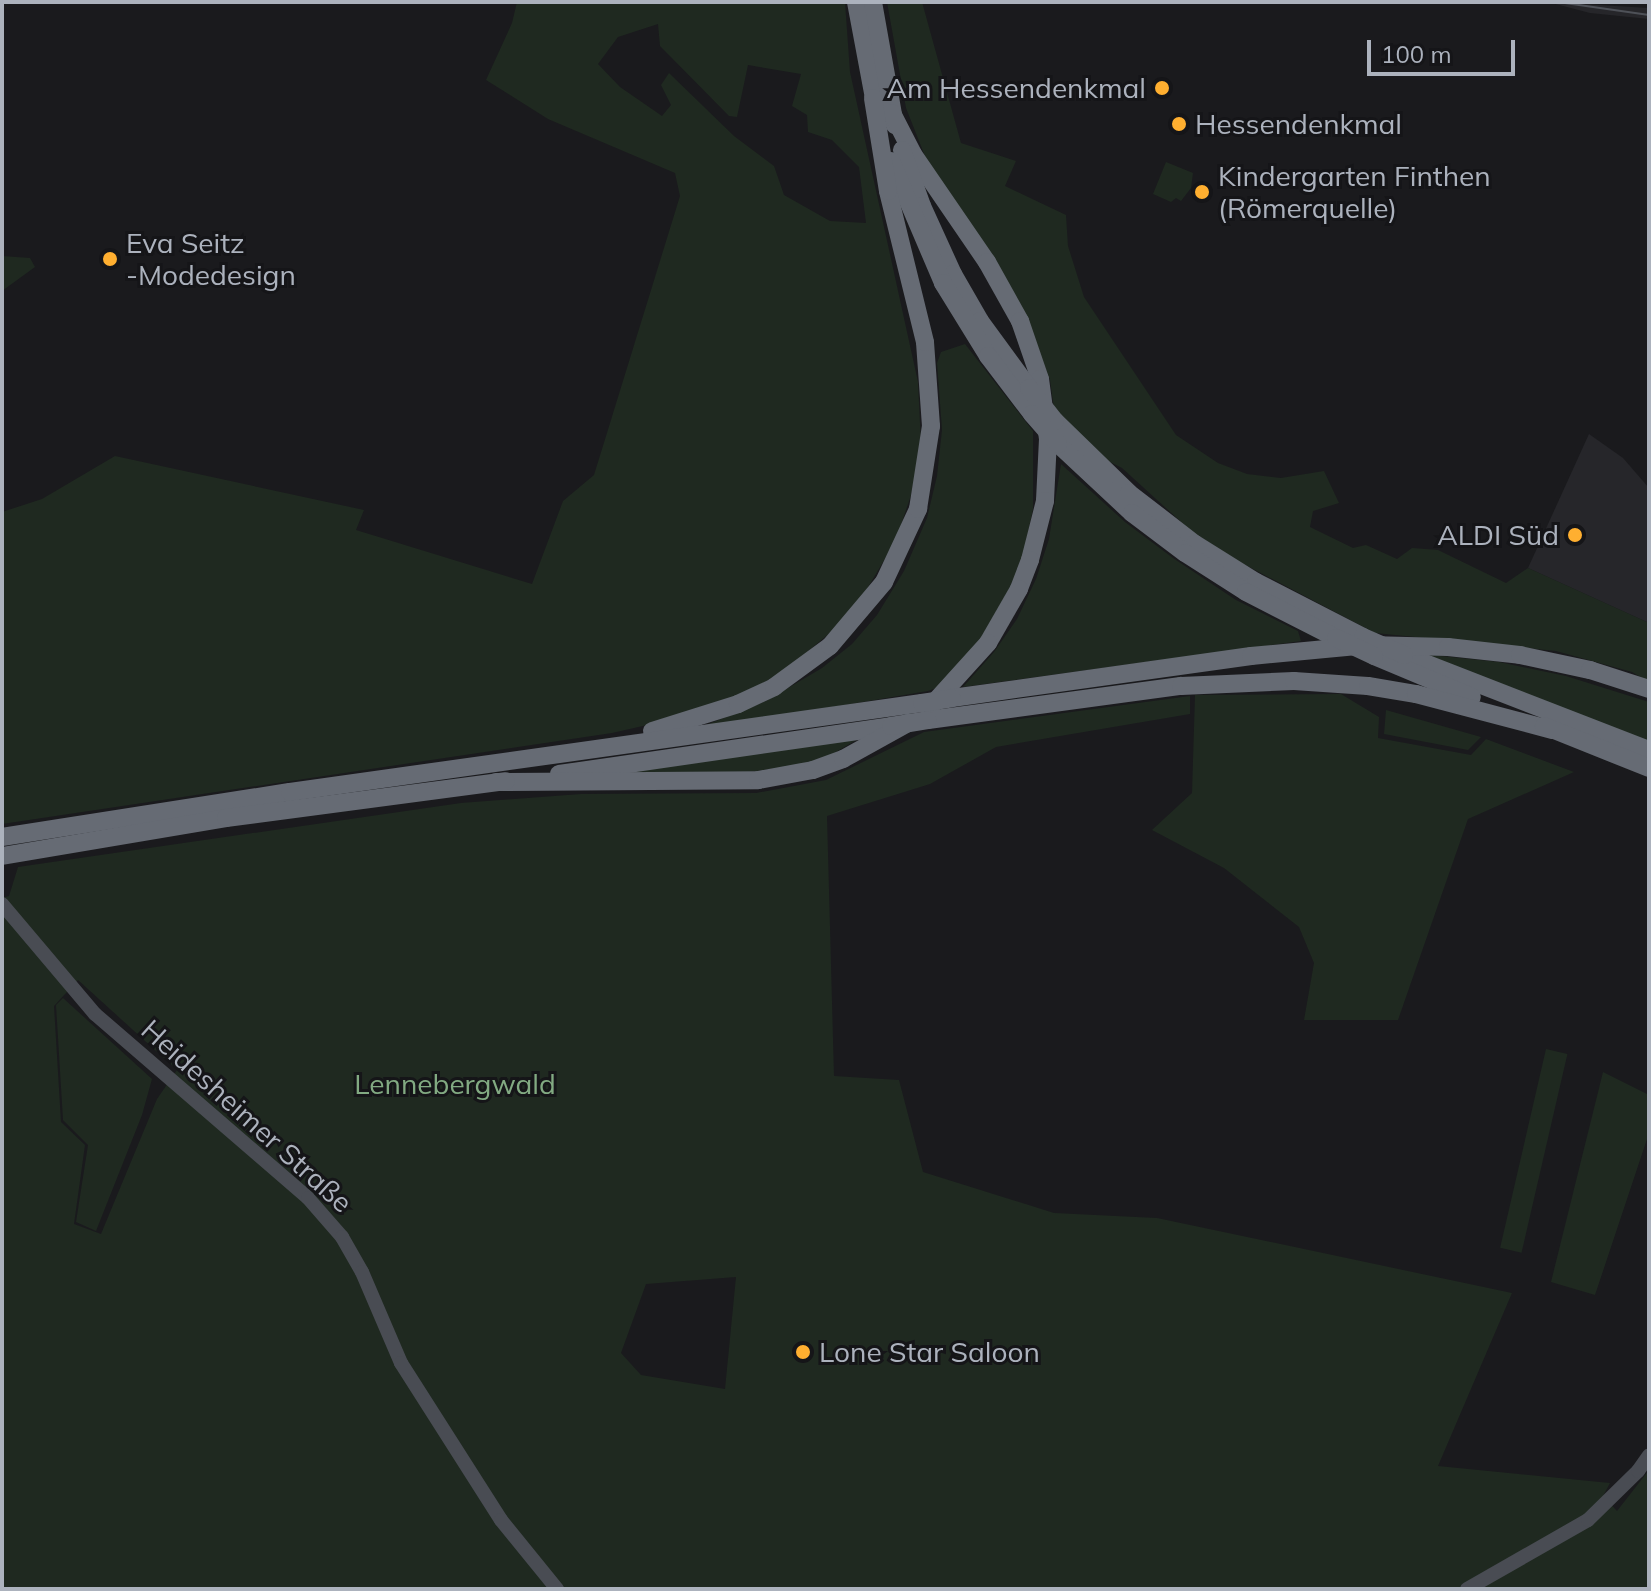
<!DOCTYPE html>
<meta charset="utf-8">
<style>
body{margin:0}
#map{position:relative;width:1651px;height:1591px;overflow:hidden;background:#1a1a1d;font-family:Mulish,sans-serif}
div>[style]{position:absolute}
.built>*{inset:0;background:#26262a}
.green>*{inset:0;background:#1f2920;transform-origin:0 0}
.secondary>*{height:14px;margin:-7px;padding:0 7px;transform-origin:7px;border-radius:7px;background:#494c53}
.highway>*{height:18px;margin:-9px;padding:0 9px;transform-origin:9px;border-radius:9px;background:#666b74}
.tram>*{height:2px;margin:-1px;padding:0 1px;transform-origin:1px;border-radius:1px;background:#4e5158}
.highway-bridge>*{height:18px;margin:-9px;padding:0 9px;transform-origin:9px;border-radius:9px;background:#666b74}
.dots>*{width:22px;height:22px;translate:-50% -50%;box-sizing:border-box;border:4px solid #151518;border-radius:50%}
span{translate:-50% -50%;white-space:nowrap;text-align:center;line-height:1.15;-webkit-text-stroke:6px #151518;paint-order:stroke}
.poi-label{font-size:28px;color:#acb2bd}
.right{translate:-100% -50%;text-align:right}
.left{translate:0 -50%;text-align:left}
.park-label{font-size:28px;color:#82aa82}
.street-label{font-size:28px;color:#acb2bd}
.frame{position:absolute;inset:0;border:4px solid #acb2bd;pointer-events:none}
.scale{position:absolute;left:1367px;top:40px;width:148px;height:36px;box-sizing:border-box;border:4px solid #acb2bd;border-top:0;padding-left:10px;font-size:24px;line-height:28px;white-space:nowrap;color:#acb2bd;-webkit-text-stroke:6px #151518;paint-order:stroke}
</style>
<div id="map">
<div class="built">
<div style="clip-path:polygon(1548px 2px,1649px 8px,1649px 19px,1590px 13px)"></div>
<div style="clip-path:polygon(1589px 434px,1623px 458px,1649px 488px,1649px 623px,1528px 568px)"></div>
</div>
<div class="green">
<div style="clip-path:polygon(evenodd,517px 2px,845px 2px,850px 72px,918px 382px,921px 444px,911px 495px,896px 540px,867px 589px,831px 632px,783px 672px,739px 696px,678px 718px,612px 733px,2px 824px,2px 512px,42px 499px,115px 456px,364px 510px,356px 530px,532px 584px,563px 501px,594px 475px,680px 196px,675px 173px,548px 119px,486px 80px,512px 23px,517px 2px,658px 24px,660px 46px,729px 116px,737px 117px,748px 65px,801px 74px,792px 106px,807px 115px,808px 132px,832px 140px,859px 167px,866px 223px,830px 221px,784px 195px,774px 166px,734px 136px,669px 73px,661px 85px,671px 105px,662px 116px,620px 87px,598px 64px,618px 37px,658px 24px)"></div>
<div style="clip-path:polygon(887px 2px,922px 2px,961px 143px,1016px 161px,1005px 186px,1066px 215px,1068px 246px,1084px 297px,1176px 435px,1218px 463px,1247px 474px,1281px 478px,1324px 471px,1339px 503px,1313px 511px,1310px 527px,1353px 548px,1366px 545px,1397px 559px,1412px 548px,1438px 550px,1506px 583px,1528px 568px,1649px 623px,1649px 682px,1632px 672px,1556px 651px,1375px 633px,1236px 560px,1190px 530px,1122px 468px,1106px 460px,1054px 409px,1050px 380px,1036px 344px,932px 174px,906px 108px)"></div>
<div style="clip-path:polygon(1166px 162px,1193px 173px,1191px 188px,1181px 201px,1176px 198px,1171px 202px,1153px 194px)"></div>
<div style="clip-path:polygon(2px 256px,30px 258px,35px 267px,2px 291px)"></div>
<div style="clip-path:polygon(965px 344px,1033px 431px,1033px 509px,1022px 560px,1002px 605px,982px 637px,942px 686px,928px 691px,691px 731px,766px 701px,822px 668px,852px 644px,877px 615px,904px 571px,927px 518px,937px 476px,942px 430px,937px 363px,941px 352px)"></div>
<div style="clip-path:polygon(1061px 464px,1125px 522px,1173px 558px,1236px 600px,1298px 631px,1301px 641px,963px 687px,994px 652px,1017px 619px,1036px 579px,1049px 539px)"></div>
<div style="clip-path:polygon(1422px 654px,1499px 662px,1566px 676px,1649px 702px,1649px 742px)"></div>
<div style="clip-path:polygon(1341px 694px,1379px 717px,1378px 738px,1471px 755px,1486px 739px,1574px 772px,1468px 819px,1398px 1020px,1304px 1020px,1314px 963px,1299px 927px,1224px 868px,1152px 830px,1192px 793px,1195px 695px)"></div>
<div style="clip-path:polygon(evenodd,1190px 696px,1190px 714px,996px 747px,930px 784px,827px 816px,834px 1076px,899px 1080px,923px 1172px,1054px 1213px,1157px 1218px,1512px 1293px,1438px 1466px,1610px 1483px,1603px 1496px,1617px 1511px,1649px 1470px,1649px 1589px,2px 1589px,2px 898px,9px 896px,18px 867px,461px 803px,581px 794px,756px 793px,826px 780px,924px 732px,1190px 696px,78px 980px,177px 1070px,157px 1099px,101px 1234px,74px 1224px,85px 1145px,61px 1122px,54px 1006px,78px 980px,1190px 696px,736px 1277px,725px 1389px,641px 1375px,621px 1353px,646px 1284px,736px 1277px)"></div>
<div style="clip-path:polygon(1386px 710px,1481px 737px,1468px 750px,1384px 734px)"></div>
<div style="clip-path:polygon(858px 739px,824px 759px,785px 767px,723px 776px,572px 779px)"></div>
<div style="clip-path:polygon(63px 998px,152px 1079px,142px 1115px,96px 1231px,76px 1222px,88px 1145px,63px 1120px,56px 1005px)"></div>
<div style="left:1546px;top:1049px;width:22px;height:204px;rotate:13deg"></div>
<div style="clip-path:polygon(1603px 1072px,1649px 1095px,1649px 1133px,1595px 1295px,1551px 1282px)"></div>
</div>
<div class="secondary">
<div style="left:2px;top:904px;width:144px;rotate:49.8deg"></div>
<div style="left:95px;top:1014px;width:281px;rotate:40.8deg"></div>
<div style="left:308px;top:1198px;width:52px;rotate:48.9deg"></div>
<div style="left:342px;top:1237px;width:40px;rotate:60.3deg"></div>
<div style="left:362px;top:1272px;width:99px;rotate:66.8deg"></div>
<div style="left:401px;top:1363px;width:186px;rotate:57.5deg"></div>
<div style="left:501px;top:1520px;width:89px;rotate:50.9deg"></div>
<div style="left:1467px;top:1589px;width:139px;rotate:-29.7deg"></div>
<div style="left:1588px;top:1520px;width:70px;rotate:-44.4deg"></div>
<div style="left:1638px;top:1471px;width:19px;rotate:-55deg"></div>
</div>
<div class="highway">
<div style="left:856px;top:2px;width:109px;rotate:79.4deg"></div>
<div style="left:873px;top:2px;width:125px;rotate:79.9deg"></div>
<div style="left:892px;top:113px;width:46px;rotate:62.9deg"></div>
<div style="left:913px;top:154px;width:131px;rotate:55.6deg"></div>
<div style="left:987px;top:262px;width:68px;rotate:60.8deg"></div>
<div style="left:1020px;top:321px;width:61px;rotate:71deg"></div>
<div style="left:1040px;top:379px;width:61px;rotate:82.4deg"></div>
<div style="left:1048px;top:439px;width:62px;rotate:92.8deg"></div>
<div style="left:1045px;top:501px;width:61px;rotate:104.3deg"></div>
<div style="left:1030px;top:560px;width:31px;rotate:111deg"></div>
<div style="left:1019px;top:589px;width:62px;rotate:119.9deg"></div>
<div style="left:988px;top:643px;width:84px;rotate:132.1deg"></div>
<div style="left:902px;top:150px;width:59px;rotate:70.3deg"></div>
<div style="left:922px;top:206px;width:75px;rotate:65.5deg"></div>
<div style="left:953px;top:274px;width:54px;rotate:60.1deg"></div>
<div style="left:980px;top:321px;width:83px;rotate:53.8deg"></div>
<div style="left:891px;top:161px;width:133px;rotate:66.9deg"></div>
<div style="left:943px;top:283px;width:86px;rotate:58.3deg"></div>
<div style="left:988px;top:356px;width:73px;rotate:52.8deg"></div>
<div style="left:1055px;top:421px;width:103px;rotate:44.2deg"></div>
<div style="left:1129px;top:493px;width:83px;rotate:37.7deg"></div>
<div style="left:1195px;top:544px;width:72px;rotate:31.9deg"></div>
<div style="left:1256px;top:582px;width:120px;rotate:27.2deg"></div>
<div style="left:1058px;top:444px;width:101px;rotate:43deg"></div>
<div style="left:1132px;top:513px;width:66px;rotate:37deg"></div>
<div style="left:1185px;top:553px;width:72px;rotate:32.6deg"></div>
<div style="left:1246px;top:592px;width:101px;rotate:27.1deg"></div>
<div style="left:1404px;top:655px;width:263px;rotate:21.2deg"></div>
<div style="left:1374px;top:656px;width:106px;rotate:22.7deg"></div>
<div style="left:952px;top:698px;width:302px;rotate:-8deg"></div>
<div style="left:1251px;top:656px;width:117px;rotate:-5.4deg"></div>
<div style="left:1367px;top:645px;width:81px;rotate:1.4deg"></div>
<div style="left:1448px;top:647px;width:72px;rotate:6.3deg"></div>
<div style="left:1520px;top:655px;width:72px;rotate:12.1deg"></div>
<div style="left:1590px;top:670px;width:62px;rotate:17.9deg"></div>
<div style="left:928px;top:720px;width:255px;rotate:-7.7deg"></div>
<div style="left:1181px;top:686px;width:113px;rotate:-2.5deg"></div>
<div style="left:1294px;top:681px;width:74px;rotate:3.9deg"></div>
<div style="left:1368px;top:686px;width:49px;rotate:9.5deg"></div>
<div style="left:1416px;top:694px;width:141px;rotate:14.8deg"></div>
<div style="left:1544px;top:726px;width:113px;rotate:21.8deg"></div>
<div style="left:652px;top:731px;width:90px;rotate:-17.4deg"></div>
<div style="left:738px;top:704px;width:40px;rotate:-25deg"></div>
<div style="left:774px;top:687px;width:69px;rotate:-36.2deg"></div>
<div style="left:830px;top:646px;width:84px;rotate:-49.8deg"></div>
<div style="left:884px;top:582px;width:81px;rotate:-65deg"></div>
<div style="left:918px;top:509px;width:84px;rotate:-81.1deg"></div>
<div style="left:931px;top:426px;width:84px;rotate:-94.1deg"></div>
<div style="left:925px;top:342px;width:155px;rotate:-103.8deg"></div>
<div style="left:888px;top:191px;width:94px;rotate:-99.2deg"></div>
<div style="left:559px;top:774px;width:335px;rotate:-8.2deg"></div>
<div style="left:496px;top:782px;width:262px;rotate:-0.4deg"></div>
<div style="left:758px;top:780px;width:56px;rotate:-10.3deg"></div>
<div style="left:813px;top:770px;width:32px;rotate:-20deg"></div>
<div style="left:843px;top:759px;width:74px;rotate:-29deg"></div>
<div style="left:2px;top:837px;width:291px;rotate:-8.9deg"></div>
<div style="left:290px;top:792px;width:638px;rotate:-8.02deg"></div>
<div style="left:2px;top:856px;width:227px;rotate:-9.6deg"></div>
<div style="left:226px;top:818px;width:282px;rotate:-7.5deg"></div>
</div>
<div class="tram">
<div style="left:1558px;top:2px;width:92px;rotate:8.1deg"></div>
</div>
<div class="highway-bridge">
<div style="left:1029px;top:388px;width:42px;rotate:51.8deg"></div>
<div style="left:1032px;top:414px;width:40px;rotate:49deg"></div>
<div style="left:1363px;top:637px;width:45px;rotate:23.7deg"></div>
<div style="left:1336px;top:638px;width:42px;rotate:25.3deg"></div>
<div style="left:922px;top:703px;width:30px;rotate:-9deg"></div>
<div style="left:891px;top:726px;width:37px;rotate:-9deg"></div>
</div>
<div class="dots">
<div style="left:1162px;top:88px;background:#ffaf30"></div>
<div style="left:1179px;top:124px;background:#ffaf30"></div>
<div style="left:1202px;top:192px;background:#ffaf30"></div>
<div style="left:110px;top:259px;background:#ffaf30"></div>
<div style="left:1575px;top:535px;background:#ffaf30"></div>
<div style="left:803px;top:1352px;background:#ffaf30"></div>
</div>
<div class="poi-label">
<span class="right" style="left:1146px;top:88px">Am Hessendenkmal</span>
<span class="left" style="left:1195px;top:124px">Hessendenkmal</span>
<span class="left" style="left:1218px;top:192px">Kindergarten Finthen<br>(Römerquelle)</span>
<span class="left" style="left:126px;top:259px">Eva Seitz<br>-Modedesign</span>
<span class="right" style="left:1559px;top:535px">ALDI Süd</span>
<span class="left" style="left:819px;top:1352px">Lone Star Saloon</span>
</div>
<div class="park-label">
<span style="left:455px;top:1084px">Lennebergwald</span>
</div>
<div class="street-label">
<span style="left:247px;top:1116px;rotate:42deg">Heidesheimer Straße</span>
</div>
<div class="frame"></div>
<div class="scale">100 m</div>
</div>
